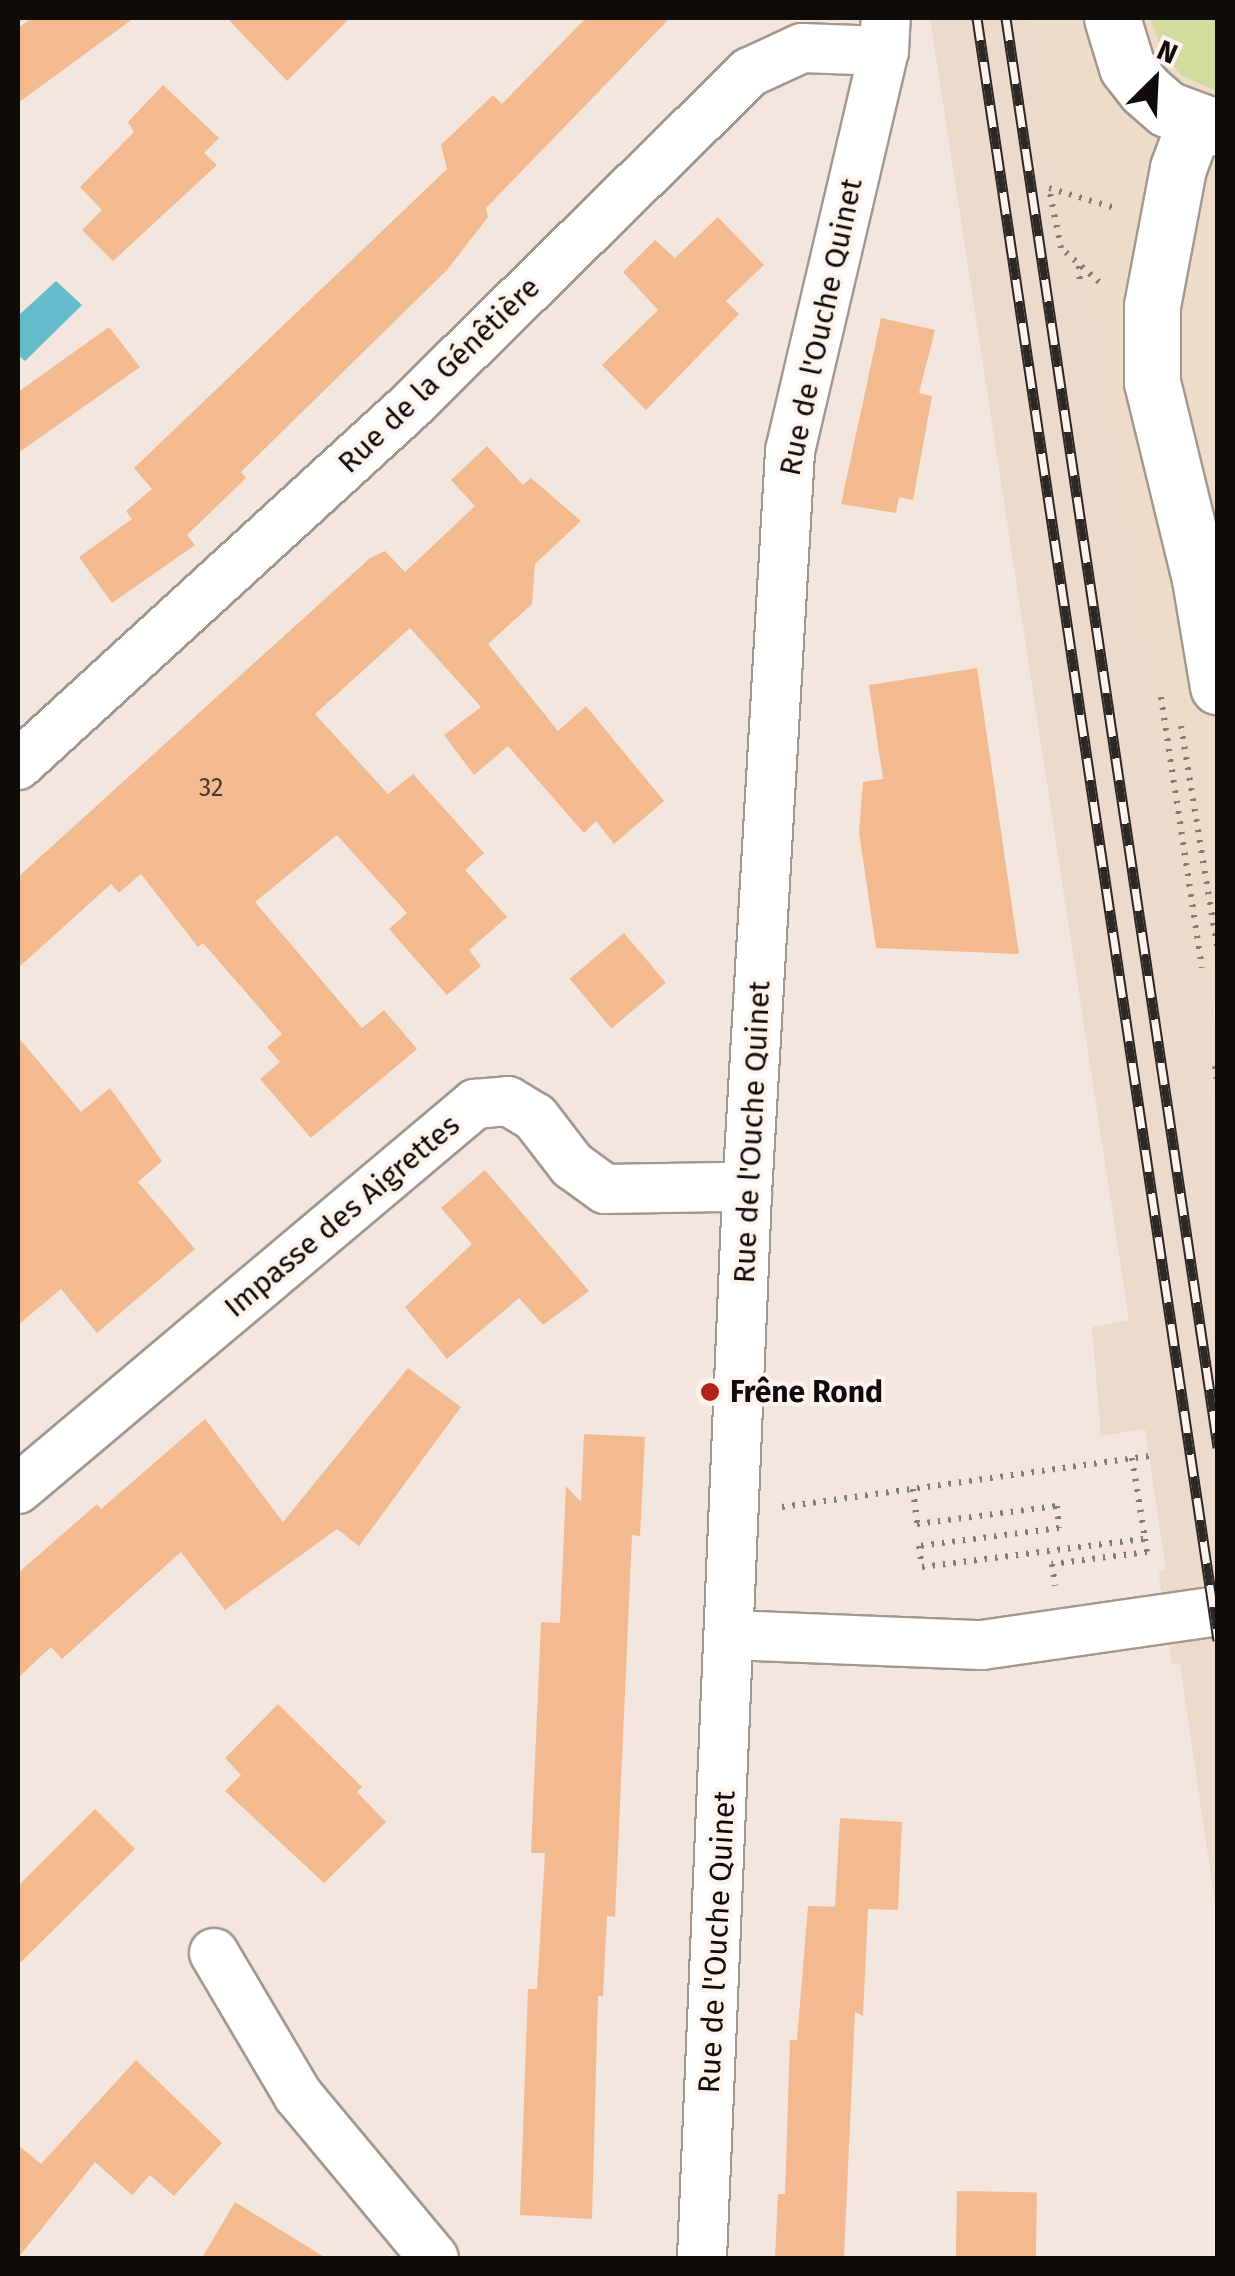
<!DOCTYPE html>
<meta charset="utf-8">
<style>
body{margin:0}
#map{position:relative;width:1235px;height:2276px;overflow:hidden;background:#f2e6de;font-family:"Fira Sans",sans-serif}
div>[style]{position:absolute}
.industrial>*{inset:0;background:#eedccb}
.built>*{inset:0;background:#ecdacd}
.green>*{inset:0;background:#d2dc9e}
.water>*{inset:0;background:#65bccb}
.building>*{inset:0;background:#f3ba90;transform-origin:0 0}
.path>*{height:6px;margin-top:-3px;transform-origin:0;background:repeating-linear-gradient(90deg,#837b76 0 2.5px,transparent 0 10.5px)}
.roads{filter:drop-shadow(2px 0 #a39890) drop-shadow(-2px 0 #a39890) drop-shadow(0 2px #a39890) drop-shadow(0 -2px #a39890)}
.street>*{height:48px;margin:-24px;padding:0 24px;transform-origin:24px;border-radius:24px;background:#fff}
.secondary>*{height:55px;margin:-27.5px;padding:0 27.5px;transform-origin:27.5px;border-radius:27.5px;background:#fff}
.rail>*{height:11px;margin-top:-5.5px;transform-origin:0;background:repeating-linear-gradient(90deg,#fef4ed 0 22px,#2d2825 0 44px);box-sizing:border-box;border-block:2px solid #2d2825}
.dots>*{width:28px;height:28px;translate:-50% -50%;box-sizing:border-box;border:5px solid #fef4ed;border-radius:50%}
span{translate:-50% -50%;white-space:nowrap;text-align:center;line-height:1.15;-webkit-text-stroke:8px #fef4ed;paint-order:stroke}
.number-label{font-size:25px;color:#48372b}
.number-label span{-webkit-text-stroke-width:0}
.street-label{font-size:30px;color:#0f0b09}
.poi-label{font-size:30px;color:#0f0b09;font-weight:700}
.left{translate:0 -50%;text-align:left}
.frame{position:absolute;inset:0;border:20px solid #0f0b09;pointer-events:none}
.north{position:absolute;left:1105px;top:30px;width:100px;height:100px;-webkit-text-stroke:8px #fef4ed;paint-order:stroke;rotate:24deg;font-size:28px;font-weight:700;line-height:40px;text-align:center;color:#0f0b09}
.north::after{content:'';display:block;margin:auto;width:35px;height:45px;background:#0f0b09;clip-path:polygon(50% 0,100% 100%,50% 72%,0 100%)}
</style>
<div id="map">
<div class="industrial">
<div style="clip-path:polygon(1031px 18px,1217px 18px,1217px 1022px,1209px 968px,1192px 969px,1087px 283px,1058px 287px)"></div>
<div style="clip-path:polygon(1205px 1066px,1217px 1066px,1217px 1150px)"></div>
</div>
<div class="built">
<div style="clip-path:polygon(930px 18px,1031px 18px,1058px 286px,1088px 283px,1192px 969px,1209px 967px,1213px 989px,1217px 1066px,1205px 1067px,1218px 1150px,1217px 1918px,1180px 1664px,1172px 1665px,1158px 1570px,1166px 1570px,1145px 1429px,1101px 1436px,1092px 1327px,1129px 1320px)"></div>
</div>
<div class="green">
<div style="clip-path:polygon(1150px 18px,1217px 18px,1217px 91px,1182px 76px,1165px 57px)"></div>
</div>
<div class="water">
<div style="clip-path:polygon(56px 281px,82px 305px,25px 361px,18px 355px,18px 316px)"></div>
</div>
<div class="building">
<div style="clip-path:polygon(32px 18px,134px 18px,18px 103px,18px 28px)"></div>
<div style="clip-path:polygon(227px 18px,350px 18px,287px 81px)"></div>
<div style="clip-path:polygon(586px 18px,670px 18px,486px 208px,488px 217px,447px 270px,241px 472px,246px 478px,187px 535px,195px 545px,112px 603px,79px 557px,132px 519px,126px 511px,152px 489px,134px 468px,447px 169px,441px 145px,493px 95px,502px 104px)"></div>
<div style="clip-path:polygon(163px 85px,219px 138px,204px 153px,217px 165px,113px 261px,82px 230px,102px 210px,80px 187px,134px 132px,128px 122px)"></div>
<div style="clip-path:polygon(718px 217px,764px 265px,726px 301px,739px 314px,646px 410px,602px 365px,658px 310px,623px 272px,655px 240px,675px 258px)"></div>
<div style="clip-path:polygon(881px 318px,935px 330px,919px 393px,932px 396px,913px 500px,899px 497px,896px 513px,841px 504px)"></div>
<div style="clip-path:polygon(109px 327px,140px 367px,18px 453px,18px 392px)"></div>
<div style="clip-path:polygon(487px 446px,523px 485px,531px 478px,581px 521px,535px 564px,532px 604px,488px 644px,558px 731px,586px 706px,664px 801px,614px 844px,596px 821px,584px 833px,508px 746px,474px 775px,444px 735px,481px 707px,410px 628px,315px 714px,388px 794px,413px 774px,484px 853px,465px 870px,507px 917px,469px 950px,481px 966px,447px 995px,389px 929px,407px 913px,337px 835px,255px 902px,362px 1028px,384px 1010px,417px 1049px,311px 1138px,260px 1079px,280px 1062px,267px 1047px,282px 1034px,203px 943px,198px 947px,141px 874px,119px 893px,111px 884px,18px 968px,18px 877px,370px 558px,385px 551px,405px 572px,475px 506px,451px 480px)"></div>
<div style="clip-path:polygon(977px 668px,1019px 954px,876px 948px,859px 832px,863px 782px,883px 779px,869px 685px)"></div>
<div style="left:624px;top:933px;width:65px;height:71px;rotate:50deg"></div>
<div style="clip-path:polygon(18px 1037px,81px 1112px,110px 1088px,162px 1161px,138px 1182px,195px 1249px,97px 1333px,61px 1289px,18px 1325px)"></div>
<div style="clip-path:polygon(485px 1170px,589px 1291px,543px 1325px,519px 1298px,447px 1359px,405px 1307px,472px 1244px,441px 1208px)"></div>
<div style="clip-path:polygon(408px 1368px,461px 1407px,359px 1546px,337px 1529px,225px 1610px,181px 1552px,62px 1659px,51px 1647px,18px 1678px,18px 1573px,97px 1504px,101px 1509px,205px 1419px,283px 1522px)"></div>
<div style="clip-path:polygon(584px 1434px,645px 1437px,640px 1536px,632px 1535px,615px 1917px,607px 1916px,603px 1996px,598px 1996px,592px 2219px,520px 2215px,528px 1989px,537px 1989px,545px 1853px,531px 1853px,541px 1622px,560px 1623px,566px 1486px,581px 1502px)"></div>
<div style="clip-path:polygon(278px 1704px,362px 1787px,357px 1792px,386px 1822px,324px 1883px,225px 1791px,241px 1775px,225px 1758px)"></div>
<div style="clip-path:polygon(95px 1809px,135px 1849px,18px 1965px,18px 1886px)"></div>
<div style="clip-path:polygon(840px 1818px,902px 1822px,898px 1910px,868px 1909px,863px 2016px,855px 2012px,844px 2258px,775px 2258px,778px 2194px,785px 2194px,790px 2040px,797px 2040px,808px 1906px,849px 1907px,835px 1907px)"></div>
<div style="clip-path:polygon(136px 2060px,222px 2143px,174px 2196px,150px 2175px,132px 2195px,95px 2162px,18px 2258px,18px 2145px,41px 2164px)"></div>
<div style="left:957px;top:2191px;width:80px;height:67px;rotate:1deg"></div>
<div style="clip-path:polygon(235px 2202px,326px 2258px,202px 2258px)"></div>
</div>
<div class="path">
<div style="left:1079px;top:266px;width:17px;rotate:87deg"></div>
<div style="left:1099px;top:282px;width:51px;rotate:-138.2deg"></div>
<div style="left:1061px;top:248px;width:61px;rotate:-101.3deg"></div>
<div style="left:1049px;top:188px;width:72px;rotate:16.9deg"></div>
<div style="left:1161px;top:697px;width:274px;rotate:81.4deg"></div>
<div style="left:1181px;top:726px;width:228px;rotate:80.7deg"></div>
<div style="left:1215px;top:1066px;width:21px;rotate:82deg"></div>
<div style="left:1132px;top:1458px;width:82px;rotate:80.9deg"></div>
<div style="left:913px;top:1489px;width:35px;rotate:83deg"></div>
<div style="left:917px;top:1524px;width:141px;rotate:-7.3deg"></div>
<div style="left:1057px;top:1506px;width:22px;rotate:85deg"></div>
<div style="left:1059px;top:1528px;width:141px;rotate:172.7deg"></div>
<div style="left:919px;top:1546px;width:21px;rotate:82deg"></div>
<div style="left:922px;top:1567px;width:225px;rotate:-7.2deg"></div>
<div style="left:1145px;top:1539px;width:13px;rotate:81deg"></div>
<div style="left:1147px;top:1552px;width:96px;rotate:172.8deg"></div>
<div style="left:1052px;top:1564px;width:22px;rotate:82deg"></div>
<div style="left:782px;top:1507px;width:371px;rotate:-7.9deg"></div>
</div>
<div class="roads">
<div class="street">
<div style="left:18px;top:765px;width:527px;rotate:-42.46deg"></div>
<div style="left:407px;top:409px;width:481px;rotate:-44.5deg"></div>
<div style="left:750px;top:72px;width:57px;rotate:-24.8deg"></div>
<div style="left:802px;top:48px;width:82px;rotate:2.1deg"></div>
<div style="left:18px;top:1489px;width:598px;rotate:-40.11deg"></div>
<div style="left:475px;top:1104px;width:33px;rotate:-5deg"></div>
<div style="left:508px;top:1101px;width:31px;rotate:31deg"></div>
<div style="left:535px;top:1117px;width:61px;rotate:52.4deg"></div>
<div style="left:572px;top:1165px;width:41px;rotate:36deg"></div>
<div style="left:605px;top:1189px;width:118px;rotate:-1deg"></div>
<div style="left:723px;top:1187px;width:25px;rotate:14deg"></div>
<div style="left:730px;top:1635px;width:252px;rotate:2.3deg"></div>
<div style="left:982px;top:1645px;width:238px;rotate:-8.2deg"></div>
<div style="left:214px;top:1953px;width:165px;rotate:59.4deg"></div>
<div style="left:298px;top:2095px;width:212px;rotate:50.2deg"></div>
<div style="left:702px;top:2258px;width:1066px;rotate:-87.58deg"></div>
<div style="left:747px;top:1193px;width:743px;rotate:-86.68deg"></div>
<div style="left:790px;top:451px;width:411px;rotate:-76.8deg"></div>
<div style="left:884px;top:51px;width:33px;rotate:-87deg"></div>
</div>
<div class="secondary">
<div style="left:1112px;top:18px;width:51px;rotate:73deg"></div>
<div style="left:1127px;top:67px;width:29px;rotate:52deg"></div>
<div style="left:1145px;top:90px;width:29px;rotate:41deg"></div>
<div style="left:1167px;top:109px;width:54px;rotate:20.4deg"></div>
<div style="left:1195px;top:122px;width:49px;rotate:110.3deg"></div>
<div style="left:1178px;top:168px;width:140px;rotate:100.7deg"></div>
<div style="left:1152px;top:306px;width:76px;rotate:90deg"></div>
<div style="left:1152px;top:382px;width:203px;rotate:76.3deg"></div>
<div style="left:1200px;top:579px;width:109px;rotate:80.5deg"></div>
</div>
</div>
<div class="rail">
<div style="left:977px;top:18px;width:1640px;rotate:81.55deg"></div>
<div style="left:1006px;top:18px;width:1445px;rotate:81.56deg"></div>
</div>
<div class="dots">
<div style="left:710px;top:1392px;background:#b1221c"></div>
</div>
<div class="number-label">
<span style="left:211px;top:788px">32</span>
</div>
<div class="street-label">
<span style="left:821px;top:327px;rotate:-78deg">Rue de l'Ouche Quinet</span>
<span style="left:439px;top:375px;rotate:-44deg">Rue de la Génêtière</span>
<span style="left:752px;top:1132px;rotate:-87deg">Rue de l'Ouche Quinet</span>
<span style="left:342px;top:1216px;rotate:-40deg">Impasse des Aigrettes</span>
<span style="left:717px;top:1942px;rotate:-87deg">Rue de l'Ouche Quinet</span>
</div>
<div class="poi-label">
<span class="left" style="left:730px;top:1392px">Frêne Rond</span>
</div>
<div class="frame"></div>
<div class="north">N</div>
</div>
